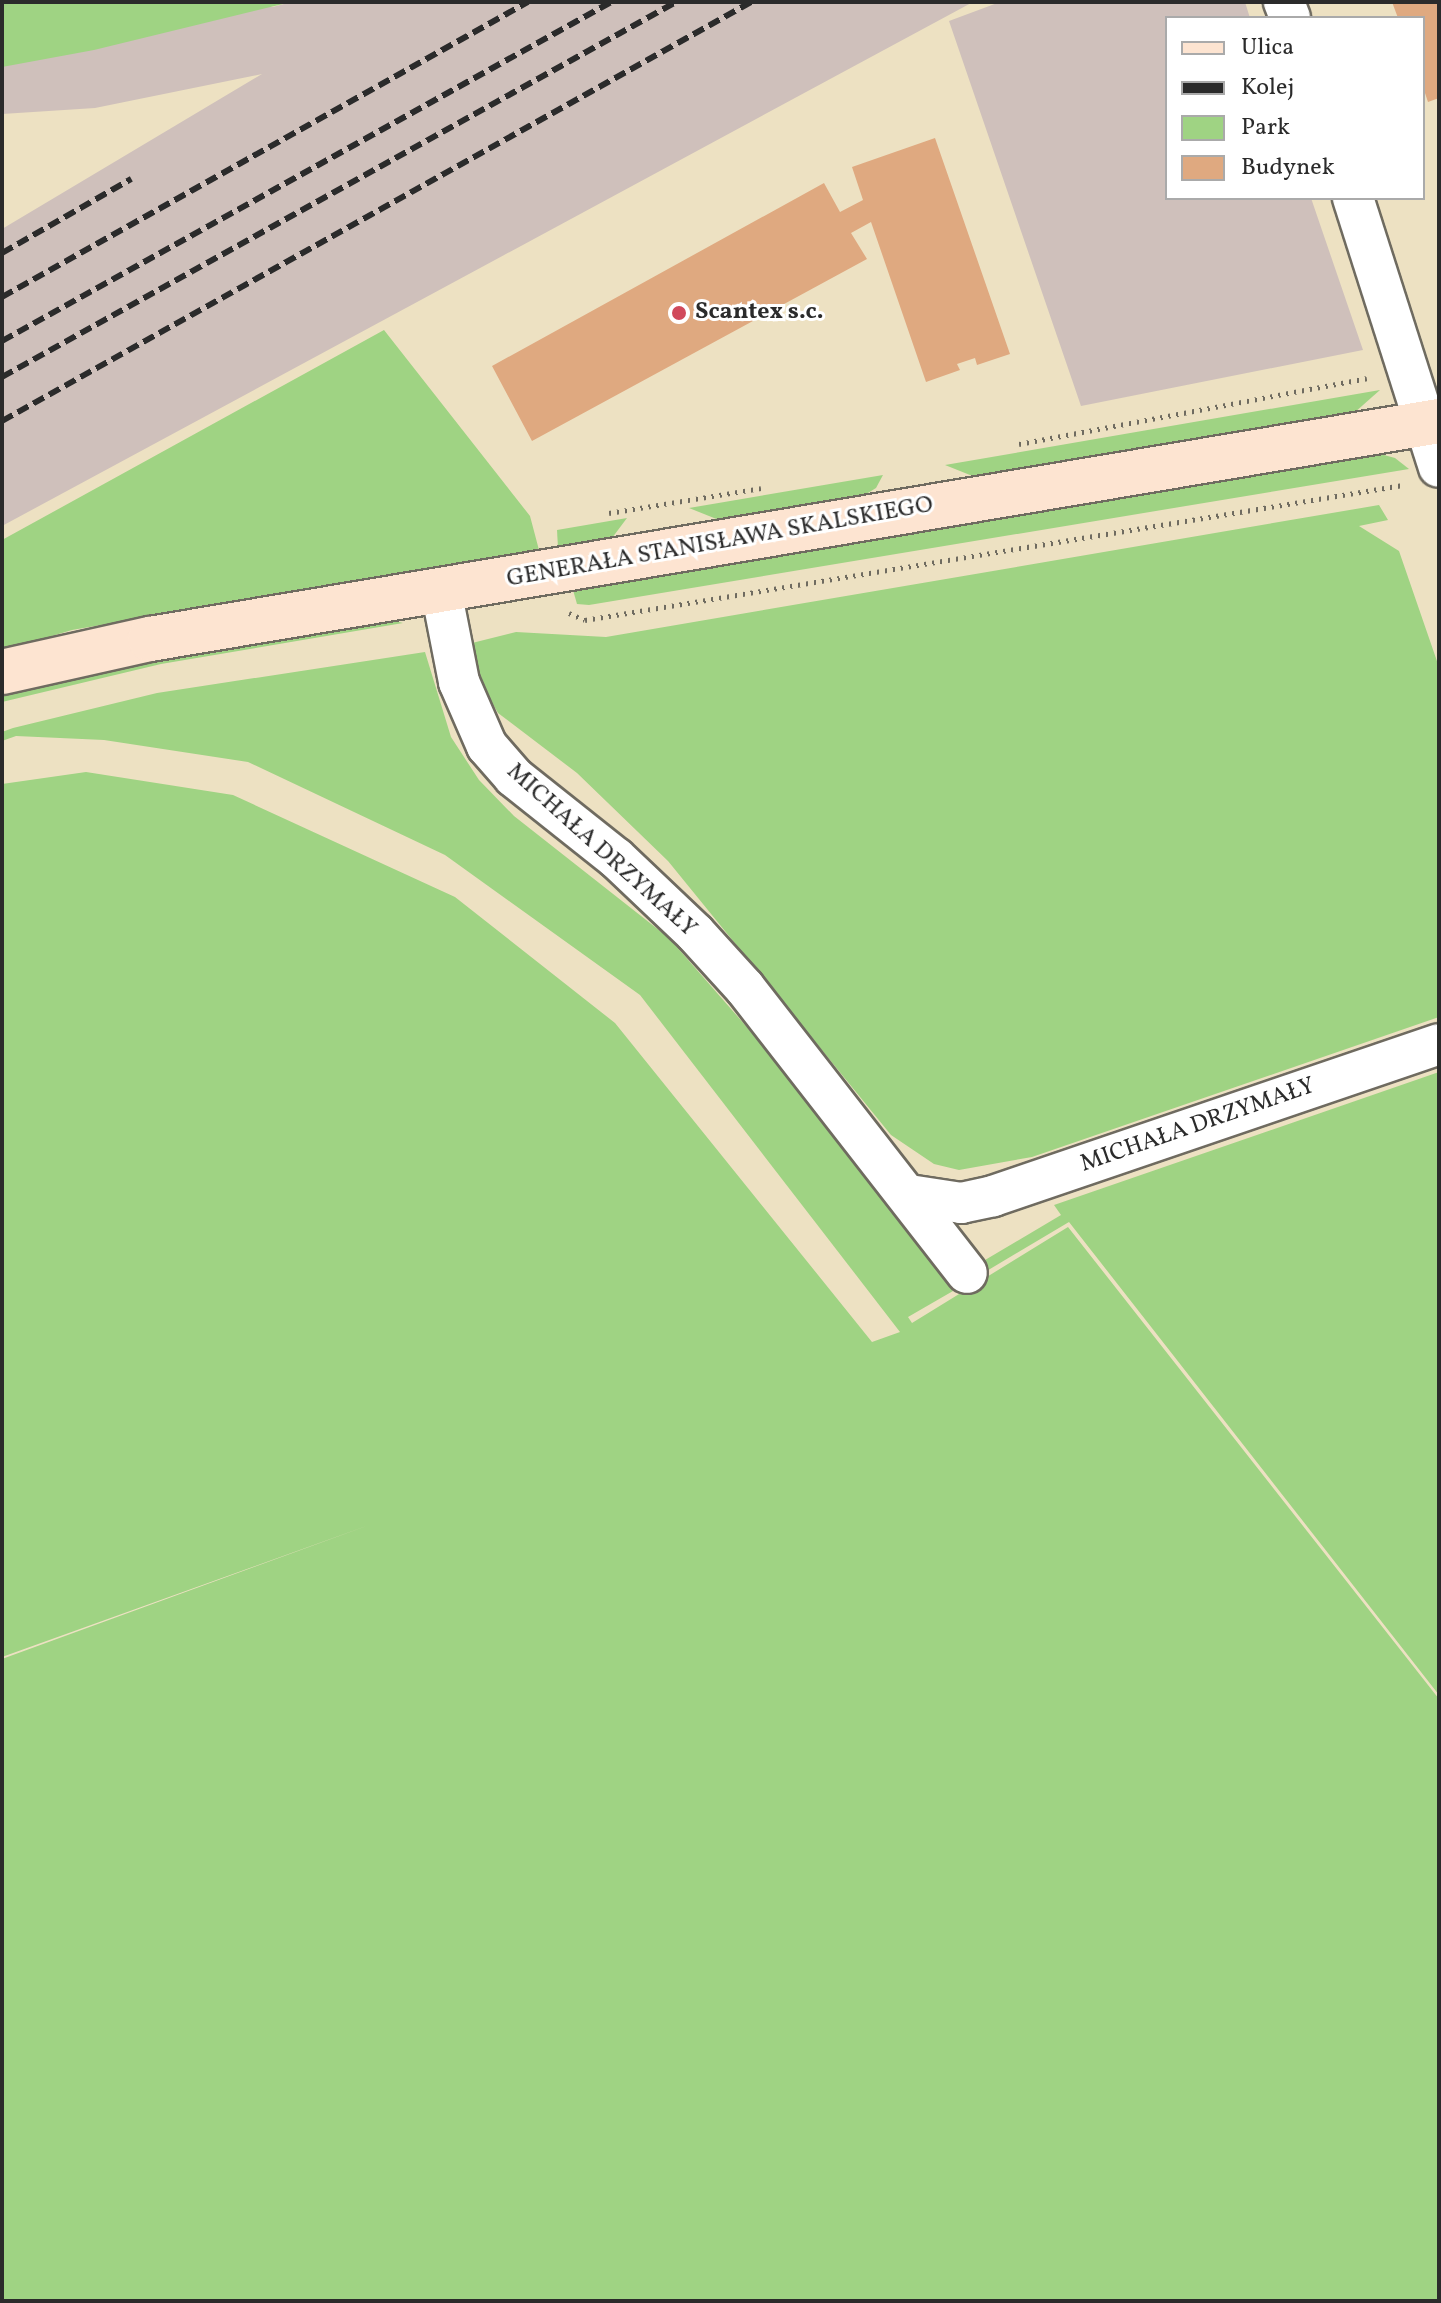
<!DOCTYPE html>
<meta charset="utf-8">
<style>
body{margin:0}
#map{position:relative;width:1441px;height:2303px;overflow:hidden;background:#ede1c2;font-family:Vollkorn,serif}
div>[style]{position:absolute}
.industrial>*{inset:0;background:#cfc0bb}
.green>*{inset:0;background:#9fd383}
.building>*{inset:0;background:#dfa980}
.path>*{height:5px;margin-top:-2.5px;transform-origin:0;background:repeating-linear-gradient(90deg,#6f6b60 0 2px,transparent 0 8px)}
.roads{filter:drop-shadow(2px 0 #6f6b60) drop-shadow(-2px 0 #6f6b60) drop-shadow(0 2px #6f6b60) drop-shadow(0 -2px #6f6b60)}
.street>*{height:40px;margin:-20px;padding:0 20px;transform-origin:20px;border-radius:20px;background:#fff}
.secondary>*{height:44px;margin:-22px;padding:0 22px;transform-origin:22px;border-radius:22px;background:#fde4d1}
.rail>*{height:6px;margin-top:-3px;transform-origin:0;background:repeating-linear-gradient(90deg,#2b2b2b 0 12px,transparent 0 18px)}
.dots>*{width:22px;height:22px;translate:-50% -50%;box-sizing:border-box;border:4px solid #fff;border-radius:50%}
span{translate:-50% -50%;white-space:nowrap;text-align:center;line-height:1.15;-webkit-text-stroke:6px #fff;paint-order:stroke}
.poi-label{font-size:24px;color:#2b2b2b;font-weight:700}
.left{translate:0 -50%;text-align:left}
.street-label{font-size:24px;color:#2b2b2b}
.frame{position:absolute;inset:0;border:4px solid #2b2b2b;pointer-events:none}
.legend{position:absolute;left:1165px;top:16px;width:260px;height:184px;box-sizing:border-box;background:#fff;border:2px solid #aaa;margin:0;padding:10px 14px;list-style:none;font-size:24px;color:#2b2b2b}
.legend li{display:flex;align-items:center;gap:16px;height:40px}
.legend b{width:40px;border:2px solid #aaa}
</style>
<div id="map">
<div class="industrial">
<div style="clip-path:polygon(2px 2px,273px 7px,291px 2px,973px 2px,2px 526px,2px 229px,262px 74px,95px 108px,2px 114px)"></div>
<div style="clip-path:polygon(1000px 2px,1245px 2px,1250px 18px,1167px 18px,1167px 198px,1311px 198px,1363px 350px,1081px 406px,949px 21px)"></div>
</div>
<div class="green">
<div style="clip-path:polygon(2px 2px,291px 2px,94px 50px,2px 67px)"></div>
<div style="clip-path:polygon(384px 330px,530px 516px,539px 550px,72px 630px,2px 651px,2px 540px)"></div>
<div style="clip-path:polygon(1380px 390px,1354px 413px,975px 477px,945px 465px)"></div>
<div style="clip-path:polygon(1373px 452px,1395px 458px,1409px 469px,589px 605px,577px 604px,573px 590px)"></div>
<div style="clip-path:polygon(883px 475px,876px 488px,863px 496px,724px 522px,689px 508px)"></div>
<div style="clip-path:polygon(1379px 505px,1388px 520px,1359px 526px,1399px 551px,1439px 667px,1439px 1017px,1032px 1157px,959px 1170px,934px 1164px,891px 1135px,668px 861px,577px 773px,498px 713px,477px 676px,472px 643px,516px 632px,606px 637px)"></div>
<div style="clip-path:polygon(627px 518px,612px 538px,558px 548px,557px 530px)"></div>
<div style="clip-path:polygon(391px 620px,403px 623px,161px 664px,2px 702px,2px 696px,71px 677px)"></div>
<div style="clip-path:polygon(425px 652px,451px 737px,479px 780px,514px 816px,669px 938px,773px 1057px,953px 1291px,908px 1317px,912px 1323px,1068px 1227px,1439px 1699px,1439px 2301px,2px 2301px,2px 1659px,372px 1524px,2px 1657px,2px 784px,86px 772px,233px 795px,455px 897px,615px 1023px,872px 1342px,900px 1332px,640px 995px,445px 855px,248px 762px,104px 740px,16px 736px,2px 741px,2px 732px,13px 728px,157px 693px)"></div>
<div style="clip-path:polygon(1439px 1072px,1439px 1695px,1069px 1222px,985px 1272px,980px 1263px,1061px 1215px,1054px 1205px)"></div>
</div>
<div class="building">
<div style="clip-path:polygon(1392px 2px,1439px 2px,1439px 98px,1428px 102px,1423px 87px,1423px 18px,1398px 18px)"></div>
<div style="clip-path:polygon(935px 138px,1010px 354px,977px 365px,975px 358px,957px 364px,960px 370px,926px 382px,871px 222px,851px 233px,867px 259px,532px 441px,492px 366px,824px 183px,840px 212px,863px 200px,852px 167px)"></div>
</div>
<div class="path">
<div style="left:1019px;top:444px;width:354px;rotate:-10.7deg"></div>
<div style="left:609px;top:513px;width:154px;rotate:-9.3deg"></div>
<div style="left:569px;top:613px;width:17px;rotate:24deg"></div>
<div style="left:585px;top:620px;width:829px;rotate:-9.37deg"></div>
</div>
<div class="roads">
<div class="street">
<div style="left:1284px;top:2px;width:17px;rotate:69deg"></div>
<div style="left:1353px;top:198px;width:282px;rotate:72.3deg"></div>
<div style="left:441px;top:590px;width:94px;rotate:78.9deg"></div>
<div style="left:459px;top:682px;width:70px;rotate:66.4deg"></div>
<div style="left:487px;top:746px;width:41px;rotate:48.9deg"></div>
<div style="left:514px;top:777px;width:130px;rotate:38.5deg"></div>
<div style="left:616px;top:858px;width:109px;rotate:43.5deg"></div>
<div style="left:695px;top:933px;width:74px;rotate:47.7deg"></div>
<div style="left:745px;top:988px;width:361px;rotate:52.1deg"></div>
<div style="left:909px;top:1195px;width:53px;rotate:8.7deg"></div>
<div style="left:961px;top:1203px;width:33px;rotate:-12deg"></div>
<div style="left:993px;top:1196px;width:471px;rotate:-18.8deg"></div>
</div>
<div class="secondary">
<div style="left:2px;top:672px;width:152px;rotate:-12.6deg"></div>
<div style="left:150px;top:639px;width:1307px;rotate:-9.6deg"></div>
</div>
</div>
<div class="rail">
<div style="left:2px;top:253px;width:149px;rotate:-29.8deg"></div>
<div style="left:2px;top:297px;width:603px;rotate:-29.29deg"></div>
<div style="left:2px;top:341px;width:697px;rotate:-29.1deg"></div>
<div style="left:2px;top:377px;width:771px;rotate:-29.09deg"></div>
<div style="left:2px;top:421px;width:858px;rotate:-29.22deg"></div>
</div>
<div class="dots">
<div style="left:679px;top:313px;background:#d1495b"></div>
</div>
<div class="poi-label">
<span class="left" style="left:695px;top:313px">Scantex s.c.</span>
</div>
<div class="street-label">
<span style="left:720px;top:543px;rotate:-10deg">GENERAŁA STANISŁAWA SKALSKIEGO</span>
<span style="left:601px;top:851px;rotate:42deg">MICHAŁA DRZYMAŁY</span>
<span style="left:1198px;top:1126px;rotate:-19deg">MICHAŁA DRZYMAŁY</span>
</div>
<div class="frame"></div>
<ul class="legend">
<li><b style="height:10px;background:#fde4d1"></b>Ulica</li>
<li><b style="height:10px;background:#2b2b2b"></b>Kolej</li>
<li><b style="height:22px;background:#9fd383"></b>Park</li>
<li><b style="height:22px;background:#dfa980"></b>Budynek</li>
</ul>
</div>
